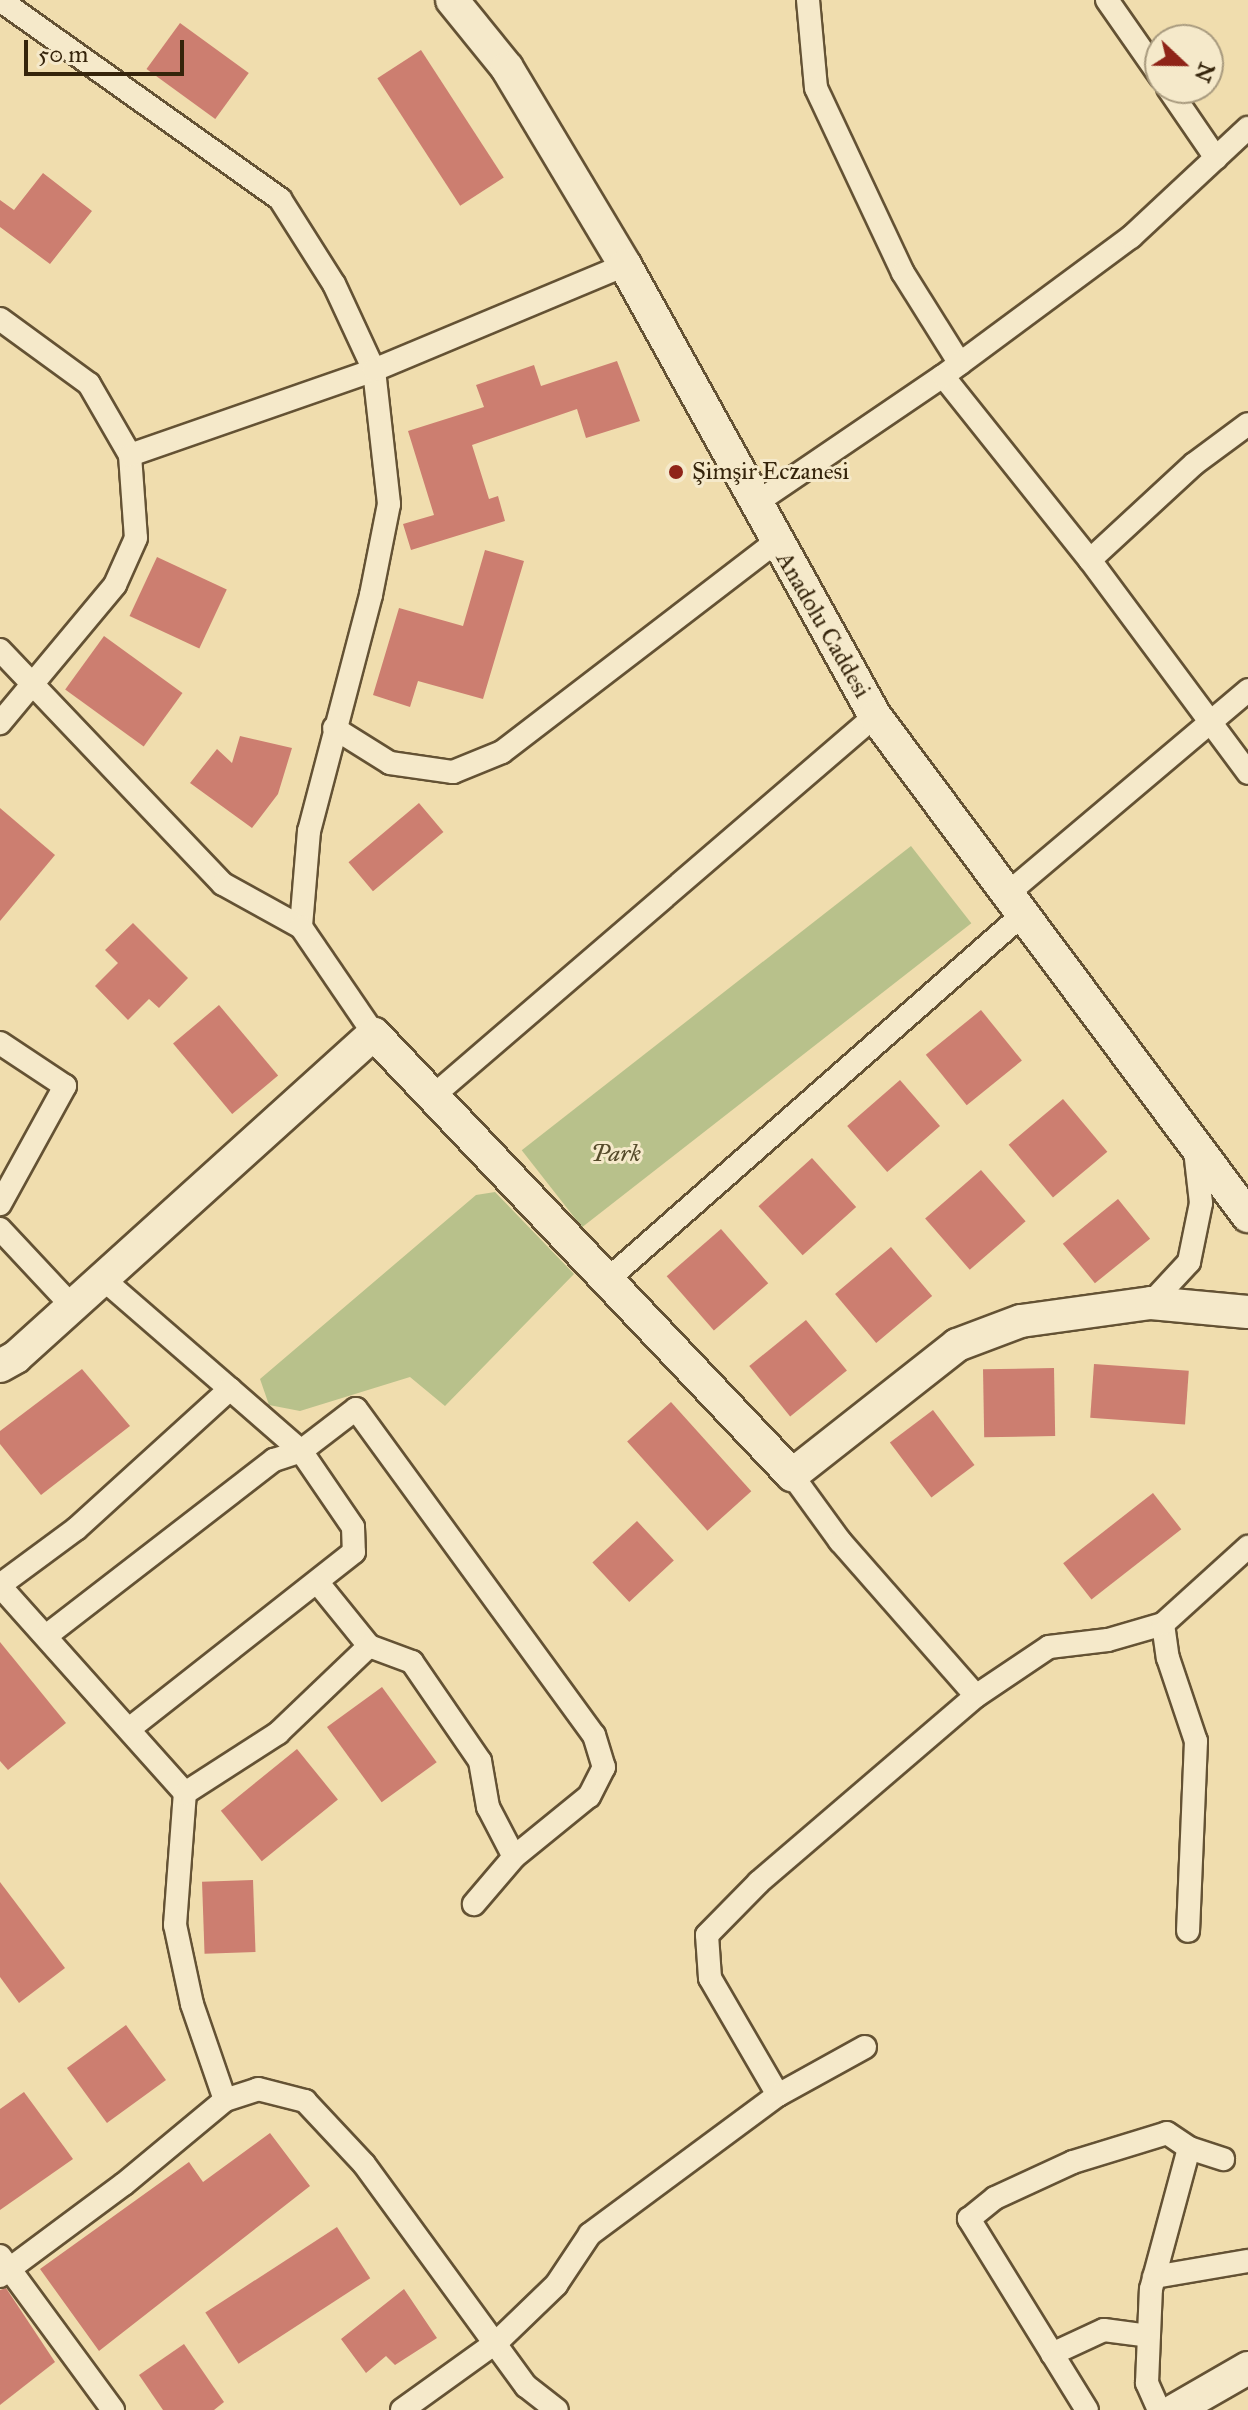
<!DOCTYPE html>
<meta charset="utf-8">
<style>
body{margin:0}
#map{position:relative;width:1248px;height:2410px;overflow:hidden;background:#f0ddae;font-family:"IM FELL Great Primer",serif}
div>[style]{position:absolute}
.green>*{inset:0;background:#b8c18b;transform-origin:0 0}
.building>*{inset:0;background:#cc7e70;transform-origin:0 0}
.roads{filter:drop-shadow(2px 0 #645234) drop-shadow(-2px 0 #645234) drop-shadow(0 2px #645234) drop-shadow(0 -2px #645234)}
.street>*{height:22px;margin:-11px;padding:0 11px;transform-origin:11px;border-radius:11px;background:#f5e9ca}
.secondary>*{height:32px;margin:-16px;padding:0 16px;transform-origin:16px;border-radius:16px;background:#f5e9ca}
.dots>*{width:22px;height:22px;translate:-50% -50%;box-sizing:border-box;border:4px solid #f5e9ca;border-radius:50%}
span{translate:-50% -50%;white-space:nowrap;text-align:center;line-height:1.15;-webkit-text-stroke:6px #f5e9ca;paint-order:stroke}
.poi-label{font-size:24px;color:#35240b}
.left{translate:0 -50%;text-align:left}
.street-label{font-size:24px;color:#35240b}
.park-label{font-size:24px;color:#564b2b;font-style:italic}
.north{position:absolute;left:1144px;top:24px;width:80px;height:80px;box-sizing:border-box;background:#f5e9ca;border:2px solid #a89a7e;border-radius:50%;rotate:112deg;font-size:22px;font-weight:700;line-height:32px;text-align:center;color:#35240b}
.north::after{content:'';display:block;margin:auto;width:28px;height:36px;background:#8f2418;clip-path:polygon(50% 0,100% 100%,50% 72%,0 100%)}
.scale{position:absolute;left:24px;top:40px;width:160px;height:36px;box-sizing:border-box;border:4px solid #35240b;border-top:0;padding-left:10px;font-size:24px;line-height:28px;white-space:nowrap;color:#35240b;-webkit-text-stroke:6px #f5e9ca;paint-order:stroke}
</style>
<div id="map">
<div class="green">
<div style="left:911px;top:846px;width:98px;height:494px;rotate:52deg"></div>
<div style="clip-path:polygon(495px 1192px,574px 1274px,445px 1406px,410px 1377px,300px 1411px,269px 1405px,260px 1379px,476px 1195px)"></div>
</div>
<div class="building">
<div style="left:180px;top:23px;width:85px;height:57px;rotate:36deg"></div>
<div style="left:421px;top:50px;width:152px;height:52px;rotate:57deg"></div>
<div style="clip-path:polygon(43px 173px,92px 211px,50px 264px,0 227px,0 200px,14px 210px)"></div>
<div style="clip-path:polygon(617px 361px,640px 421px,586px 438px,577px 409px,472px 445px,489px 499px,498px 496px,505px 521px,411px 550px,403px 524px,434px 515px,408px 431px,484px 407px,476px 385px,534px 365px,541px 386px)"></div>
<div style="clip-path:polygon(485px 550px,524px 561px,483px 699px,418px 681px,410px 707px,373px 695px,399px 608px,463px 626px)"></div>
<div style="left:157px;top:557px;width:77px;height:65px;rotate:25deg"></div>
<div style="left:104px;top:636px;width:97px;height:66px;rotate:36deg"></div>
<div style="clip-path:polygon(240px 736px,292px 748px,278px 794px,252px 828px,190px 783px,217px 749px,232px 763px)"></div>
<div style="left:419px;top:803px;width:38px;height:92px;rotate:50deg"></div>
<div style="clip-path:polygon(0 808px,55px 855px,0 921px)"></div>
<div style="clip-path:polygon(133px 923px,188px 978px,159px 1008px,149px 999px,128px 1020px,95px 986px,118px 963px,105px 950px)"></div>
<div style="left:219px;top:1005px;width:92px;height:60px;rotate:50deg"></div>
<div style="left:981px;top:1010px;width:65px;height:71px;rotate:51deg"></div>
<div style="left:900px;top:1080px;width:61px;height:70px;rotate:49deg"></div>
<div style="left:1063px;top:1099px;width:69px;height:71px;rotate:50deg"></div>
<div style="left:812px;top:1158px;width:66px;height:72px;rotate:48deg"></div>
<div style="left:981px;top:1170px;width:68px;height:74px;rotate:49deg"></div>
<div style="left:1118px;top:1199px;width:51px;height:71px;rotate:51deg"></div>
<div style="left:721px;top:1229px;width:72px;height:72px;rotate:49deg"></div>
<div style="left:891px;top:1247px;width:64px;height:73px;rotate:50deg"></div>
<div style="left:806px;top:1320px;width:65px;height:73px;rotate:51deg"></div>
<div style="left:1094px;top:1364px;width:95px;height:54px;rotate:4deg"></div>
<div style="left:1054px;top:1368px;width:68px;height:71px;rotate:89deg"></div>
<div style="clip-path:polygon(82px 1369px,130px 1426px,41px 1495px,0 1444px,0 1431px)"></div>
<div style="left:671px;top:1402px;width:120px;height:59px;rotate:48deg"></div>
<div style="left:933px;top:1410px;width:69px;height:54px;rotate:53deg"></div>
<div style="left:1153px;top:1493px;width:46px;height:114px;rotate:52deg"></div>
<div style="left:637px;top:1521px;width:54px;height:61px;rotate:47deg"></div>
<div style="clip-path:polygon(0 1642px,66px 1723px,8px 1770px,0 1761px)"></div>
<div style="left:382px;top:1687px;width:93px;height:68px;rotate:54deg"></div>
<div style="left:297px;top:1749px;width:65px;height:98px;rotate:51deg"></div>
<div style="left:253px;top:1880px;width:72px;height:51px;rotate:88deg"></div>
<div style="clip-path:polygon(0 1882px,65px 1968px,19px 2003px,0 1977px)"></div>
<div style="left:126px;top:2025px;width:68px;height:73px;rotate:54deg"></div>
<div style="clip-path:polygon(24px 2092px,73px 2159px,0 2210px,0 2109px)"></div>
<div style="clip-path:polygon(270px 2133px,310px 2186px,99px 2351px,40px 2269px,189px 2162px,203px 2182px)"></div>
<div style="left:337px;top:2227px;width:61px;height:157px;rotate:57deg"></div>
<div style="clip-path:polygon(6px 2288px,55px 2362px,0 2405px,0 2290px)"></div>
<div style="clip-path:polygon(404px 2289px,437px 2338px,395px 2365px,386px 2356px,366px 2373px,341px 2339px)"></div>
<div style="clip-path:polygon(184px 2344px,224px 2402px,214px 2410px,163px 2410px,139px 2375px)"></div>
</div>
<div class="roads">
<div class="street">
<div style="left:0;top:0;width:344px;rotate:35.4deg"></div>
<div style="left:280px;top:199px;width:101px;rotate:57.6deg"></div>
<div style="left:334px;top:284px;width:95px;rotate:65.1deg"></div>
<div style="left:374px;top:370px;width:135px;rotate:83.6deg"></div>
<div style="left:389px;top:504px;width:93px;rotate:101.2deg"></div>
<div style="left:371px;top:595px;width:244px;rotate:104.7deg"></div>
<div style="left:309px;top:831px;width:96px;rotate:94.8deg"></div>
<div style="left:808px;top:0;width:88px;rotate:84.8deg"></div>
<div style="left:816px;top:88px;width:204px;rotate:64.8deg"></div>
<div style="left:903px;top:273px;width:107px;rotate:57.9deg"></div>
<div style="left:1107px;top:0;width:93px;rotate:55.1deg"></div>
<div style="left:1168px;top:88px;width:85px;rotate:55.6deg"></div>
<div style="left:0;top:319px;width:110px;rotate:36.1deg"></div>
<div style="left:89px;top:384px;width:82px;rotate:60deg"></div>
<div style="left:130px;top:455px;width:83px;rotate:85.9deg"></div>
<div style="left:136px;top:538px;width:51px;rotate:114.1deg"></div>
<div style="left:115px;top:585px;width:180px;rotate:129.8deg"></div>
<div style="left:943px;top:376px;width:236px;rotate:51.4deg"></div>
<div style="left:1090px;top:560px;width:142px;rotate:-42.7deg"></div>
<div style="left:1194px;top:464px;width:67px;rotate:-36.5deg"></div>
<div style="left:130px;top:455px;width:258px;rotate:-19.2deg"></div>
<div style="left:374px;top:370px;width:272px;rotate:-22.7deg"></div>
<div style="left:759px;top:501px;width:222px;rotate:-34.2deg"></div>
<div style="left:943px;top:376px;width:234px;rotate:-36.5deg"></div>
<div style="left:1131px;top:237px;width:160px;rotate:-43deg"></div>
<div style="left:1090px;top:560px;width:265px;rotate:53.4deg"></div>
<div style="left:0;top:650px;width:323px;rotate:46.4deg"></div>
<div style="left:223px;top:884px;width:89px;rotate:28.9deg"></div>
<div style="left:301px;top:927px;width:130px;rotate:55.7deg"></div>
<div style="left:334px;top:728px;width:66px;rotate:32deg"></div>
<div style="left:390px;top:763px;width:64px;rotate:8.1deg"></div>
<div style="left:453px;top:772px;width:53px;rotate:-22.2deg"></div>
<div style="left:502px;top:752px;width:345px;rotate:-37.5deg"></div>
<div style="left:1007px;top:894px;width:316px;rotate:-40.2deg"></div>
<div style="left:0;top:1043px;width:78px;rotate:33.5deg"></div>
<div style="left:65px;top:1086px;width:135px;rotate:118.8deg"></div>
<div style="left:433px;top:1096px;width:583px;rotate:-40.69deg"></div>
<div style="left:0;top:1229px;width:105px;rotate:46.9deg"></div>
<div style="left:103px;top:1279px;width:168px;rotate:40.9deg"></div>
<div style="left:607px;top:1280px;width:553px;rotate:-41.33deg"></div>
<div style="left:1151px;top:1303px;width:56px;rotate:-47.2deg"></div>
<div style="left:1189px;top:1262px;width:60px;rotate:-78.5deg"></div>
<div style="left:1201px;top:1203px;width:53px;rotate:-96.5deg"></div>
<div style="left:792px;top:1475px;width:82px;rotate:54deg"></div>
<div style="left:840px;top:1541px;width:206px;rotate:48.7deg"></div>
<div style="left:318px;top:1583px;width:81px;rotate:51deg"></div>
<div style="left:369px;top:1646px;width:46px;rotate:20.4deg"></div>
<div style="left:412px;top:1662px;width:120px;rotate:55.5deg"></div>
<div style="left:480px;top:1761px;width:47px;rotate:80.1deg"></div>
<div style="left:488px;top:1807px;width:56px;rotate:62.5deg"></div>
<div style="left:0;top:1585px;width:94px;rotate:-36.4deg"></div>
<div style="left:76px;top:1529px;width:208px;rotate:-42.3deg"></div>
<div style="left:230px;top:1389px;width:94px;rotate:41.1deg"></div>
<div style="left:301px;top:1451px;width:92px;rotate:55.6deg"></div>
<div style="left:353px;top:1527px;width:25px;rotate:88deg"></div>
<div style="left:354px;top:1552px;width:286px;rotate:141.8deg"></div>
<div style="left:0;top:1586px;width:278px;rotate:48.2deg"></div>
<div style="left:1163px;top:1624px;width:34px;rotate:82deg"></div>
<div style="left:1168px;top:1658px;width:88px;rotate:71.4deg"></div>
<div style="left:1196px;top:1741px;width:190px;rotate:92.4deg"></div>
<div style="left:46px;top:1636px;width:288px;rotate:-37.7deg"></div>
<div style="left:274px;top:1460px;width:28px;rotate:-18deg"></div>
<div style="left:301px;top:1451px;width:69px;rotate:-37.4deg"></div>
<div style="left:356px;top:1409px;width:404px;rotate:53.9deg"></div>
<div style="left:594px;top:1735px;width:34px;rotate:73deg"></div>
<div style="left:604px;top:1767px;width:33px;rotate:117deg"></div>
<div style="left:589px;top:1796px;width:97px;rotate:140.9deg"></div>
<div style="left:514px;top:1857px;width:62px;rotate:130.4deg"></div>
<div style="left:865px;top:2047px;width:99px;rotate:151.1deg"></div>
<div style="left:778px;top:2095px;width:135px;rotate:-120.2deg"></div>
<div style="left:710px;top:1978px;width:43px;rotate:-94deg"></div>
<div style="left:707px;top:1935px;width:74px;rotate:-45.5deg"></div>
<div style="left:759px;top:1882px;width:286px;rotate:-40.6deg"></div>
<div style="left:976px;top:1696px;width:88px;rotate:-33.9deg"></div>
<div style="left:1049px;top:1647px;width:59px;rotate:-6.8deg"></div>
<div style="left:1108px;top:1640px;width:57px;rotate:-16.2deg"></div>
<div style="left:1163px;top:1624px;width:115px;rotate:-42.2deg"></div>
<div style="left:225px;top:2100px;width:102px;rotate:-109deg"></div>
<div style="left:192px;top:2004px;width:81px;rotate:-102.1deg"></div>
<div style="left:175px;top:1925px;width:132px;rotate:-85.7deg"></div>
<div style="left:185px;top:1793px;width:111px;rotate:-32.8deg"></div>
<div style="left:278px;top:1733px;width:126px;rotate:-43.7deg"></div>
<div style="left:0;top:2256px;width:191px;rotate:53.7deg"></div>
<div style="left:0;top:2276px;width:154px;rotate:-36.6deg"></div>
<div style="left:124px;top:2184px;width:131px;rotate:-39.7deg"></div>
<div style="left:225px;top:2100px;width:35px;rotate:-18deg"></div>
<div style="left:258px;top:2089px;width:49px;rotate:14.3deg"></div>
<div style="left:305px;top:2101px;width:86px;rotate:46.9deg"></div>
<div style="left:364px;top:2164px;width:275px;rotate:53.9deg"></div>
<div style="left:526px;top:2386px;width:39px;rotate:38deg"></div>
<div style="left:1154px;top:2277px;width:95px;rotate:-9.7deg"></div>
<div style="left:1052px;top:2354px;width:57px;rotate:-24.8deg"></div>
<div style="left:1104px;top:2330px;width:45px;rotate:7.6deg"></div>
<div style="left:402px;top:2410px;width:118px;rotate:-35.7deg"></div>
<div style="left:498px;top:2341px;width:81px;rotate:-44deg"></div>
<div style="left:556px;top:2285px;width:61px;rotate:-56.3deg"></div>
<div style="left:590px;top:2234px;width:234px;rotate:-36.5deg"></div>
<div style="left:1087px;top:2410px;width:225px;rotate:-121.7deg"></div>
<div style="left:969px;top:2219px;width:33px;rotate:-39deg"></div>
<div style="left:995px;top:2198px;width:86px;rotate:-24.8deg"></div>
<div style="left:1073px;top:2162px;width:98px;rotate:-17.1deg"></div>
<div style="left:1167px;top:2133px;width:27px;rotate:34deg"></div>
<div style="left:1189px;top:2148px;width:36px;rotate:18deg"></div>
<div style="left:1159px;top:2410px;width:30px;rotate:-114deg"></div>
<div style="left:1147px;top:2383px;width:94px;rotate:-87.6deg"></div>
<div style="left:1151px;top:2289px;width:146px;rotate:-74.9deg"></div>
</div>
<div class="secondary">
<div style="left:452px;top:0;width:87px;rotate:51deg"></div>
<div style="left:507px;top:68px;width:230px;rotate:59.1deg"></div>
<div style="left:625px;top:265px;width:516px;rotate:61deg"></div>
<div style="left:875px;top:716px;width:624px;rotate:53.28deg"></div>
<div style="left:0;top:1366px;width:18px;rotate:-29deg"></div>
<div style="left:16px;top:1357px;width:482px;rotate:-42.1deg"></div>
<div style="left:374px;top:1034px;width:608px;rotate:46.53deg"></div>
<div style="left:792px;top:1475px;width:210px;rotate:-38.2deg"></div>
<div style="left:957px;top:1345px;width:68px;rotate:-20.6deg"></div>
<div style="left:1021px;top:1321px;width:131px;rotate:-7.9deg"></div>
<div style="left:1151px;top:1303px;width:97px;rotate:5.3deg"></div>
<div style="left:1175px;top:2410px;width:84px;rotate:-29.9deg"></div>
</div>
</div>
<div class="dots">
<div style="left:676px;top:472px;background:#8f2418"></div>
</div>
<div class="poi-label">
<span class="left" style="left:692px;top:472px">Şimşir Eczanesi</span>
</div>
<div class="street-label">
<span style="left:823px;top:625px;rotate:60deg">Anadolu Caddesi</span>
</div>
<div class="park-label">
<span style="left:616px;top:1154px">Park</span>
</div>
<div class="north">N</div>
<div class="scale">50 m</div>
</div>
